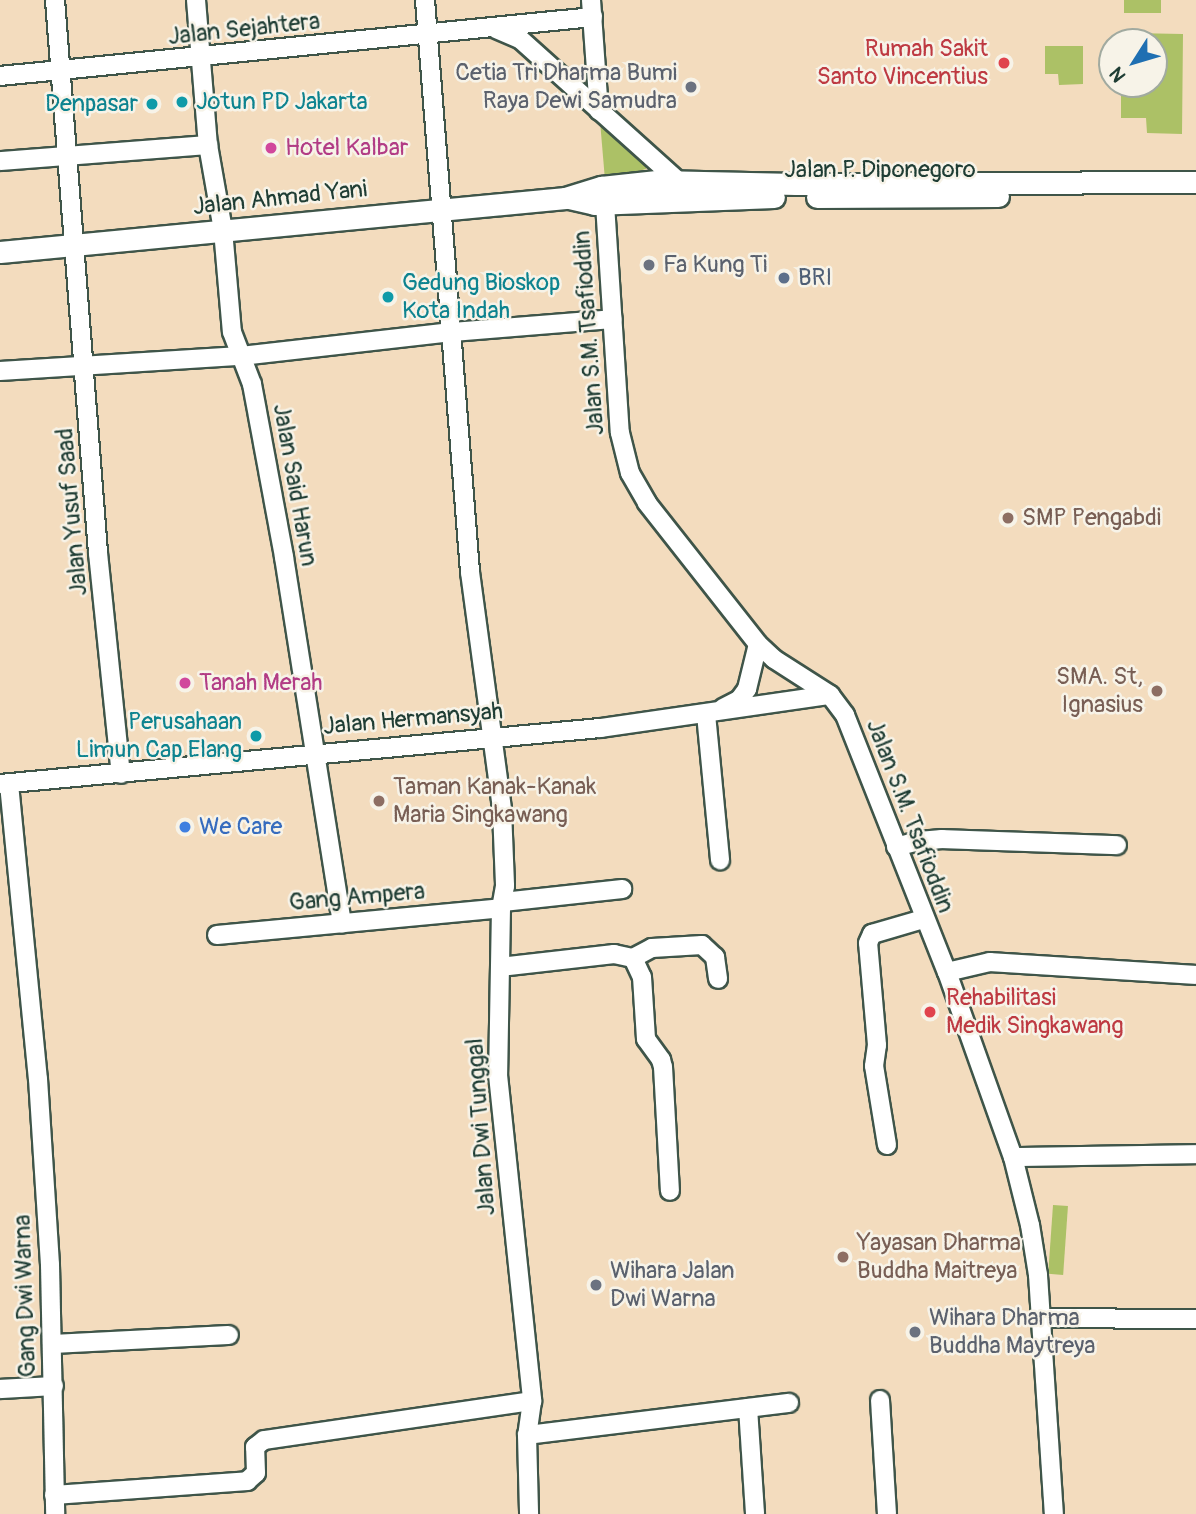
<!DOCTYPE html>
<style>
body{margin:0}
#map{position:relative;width:1196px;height:1514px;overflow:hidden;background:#f3dcbe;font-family:Pangolin,sans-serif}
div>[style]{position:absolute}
.green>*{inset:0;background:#acc166;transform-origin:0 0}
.roads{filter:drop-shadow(2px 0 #3f5549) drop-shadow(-2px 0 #3f5549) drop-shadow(0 2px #3f5549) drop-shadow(0 -2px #3f5549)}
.minor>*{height:18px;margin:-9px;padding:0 9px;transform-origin:9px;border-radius:9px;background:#fff}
.major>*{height:21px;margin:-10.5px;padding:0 10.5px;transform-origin:10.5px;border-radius:10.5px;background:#fff}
.dots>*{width:19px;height:19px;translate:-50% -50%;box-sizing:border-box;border:4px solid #f7f3e8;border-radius:50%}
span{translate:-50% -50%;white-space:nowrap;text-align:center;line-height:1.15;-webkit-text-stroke:5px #f7f3e8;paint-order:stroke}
.street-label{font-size:24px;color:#1f3d34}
.health-label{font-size:24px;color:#be3a42}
.right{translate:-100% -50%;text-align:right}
.left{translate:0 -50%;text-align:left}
.worship-label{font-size:24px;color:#5b616d}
.culture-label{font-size:24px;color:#0d838f}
.hotel-label{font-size:24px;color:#b23c85}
.service-label{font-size:24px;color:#4e5e75}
.education-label{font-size:24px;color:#785e54}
.shop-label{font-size:24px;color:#366cbe}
.north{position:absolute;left:1098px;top:28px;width:70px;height:70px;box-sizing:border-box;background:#f7f3e8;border:2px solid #a1aaa0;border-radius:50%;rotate:233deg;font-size:19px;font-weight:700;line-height:28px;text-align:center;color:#1f3d34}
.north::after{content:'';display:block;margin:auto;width:24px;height:32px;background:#1f6fb2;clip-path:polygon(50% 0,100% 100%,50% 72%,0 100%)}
</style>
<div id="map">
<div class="green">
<div style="left:1124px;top:0;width:37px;height:13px"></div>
<div style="clip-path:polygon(1132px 33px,1183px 34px,1182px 134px,1147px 133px,1146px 118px,1121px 118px,1121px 84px,1154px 84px,1154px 42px,1121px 42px,1132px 41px)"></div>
<div style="clip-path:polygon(1045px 46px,1083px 46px,1083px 84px,1059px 85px,1058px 74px,1045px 74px)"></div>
<div style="clip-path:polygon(600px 121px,648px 165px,646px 169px,605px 180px)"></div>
<div style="left:1053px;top:1205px;width:15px;height:69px;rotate:4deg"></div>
</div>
<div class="roads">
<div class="minor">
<div style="left:55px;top:0;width:555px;rotate:85.55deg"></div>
<div style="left:98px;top:553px;width:222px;rotate:84.1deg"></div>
<div style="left:196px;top:0;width:145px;rotate:85.3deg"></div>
<div style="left:208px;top:145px;width:86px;rotate:80deg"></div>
<div style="left:223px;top:230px;width:102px;rotate:85deg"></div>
<div style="left:232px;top:332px;width:56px;rotate:69deg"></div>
<div style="left:252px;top:384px;width:176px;rotate:79.5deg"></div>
<div style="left:284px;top:557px;width:371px;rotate:81deg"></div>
<div style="left:425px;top:0;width:574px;rotate:85.5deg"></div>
<div style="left:470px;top:572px;width:240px;rotate:82.3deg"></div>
<div style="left:502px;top:810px;width:76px;rotate:87.7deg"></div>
<div style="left:505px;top:886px;width:22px;rotate:100deg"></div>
<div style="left:501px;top:908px;width:167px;rotate:91deg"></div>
<div style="left:498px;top:1075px;width:328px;rotate:84deg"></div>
<div style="left:532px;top:1401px;width:34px;rotate:98deg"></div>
<div style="left:527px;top:1435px;width:79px;rotate:88.5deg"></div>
<div style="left:591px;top:0;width:111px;rotate:85.9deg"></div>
<div style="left:496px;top:29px;width:26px;rotate:23deg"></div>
<div style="left:520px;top:39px;width:212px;rotate:41.9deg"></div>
<div style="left:0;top:76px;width:596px;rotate:-5.68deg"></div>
<div style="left:0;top:161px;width:209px;rotate:-4.4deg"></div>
<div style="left:605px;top:204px;width:229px;rotate:86.3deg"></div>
<div style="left:620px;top:433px;width:41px;rotate:76deg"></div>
<div style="left:630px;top:473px;width:34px;rotate:60deg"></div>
<div style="left:647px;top:503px;width:179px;rotate:51.8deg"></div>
<div style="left:758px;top:644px;width:22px;rotate:43deg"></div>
<div style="left:774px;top:659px;width:67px;rotate:32.7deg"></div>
<div style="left:830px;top:695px;width:25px;rotate:53deg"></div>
<div style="left:845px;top:715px;width:277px;rotate:68.4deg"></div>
<div style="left:947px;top:972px;width:196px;rotate:70.4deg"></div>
<div style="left:1013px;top:1157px;width:70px;rotate:76deg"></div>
<div style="left:1030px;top:1225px;width:51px;rotate:80.9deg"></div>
<div style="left:1038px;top:1275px;width:240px;rotate:86.2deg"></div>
<div style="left:0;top:371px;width:241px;rotate:-3.6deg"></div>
<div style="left:241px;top:356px;width:212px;rotate:-6.5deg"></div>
<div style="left:452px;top:332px;width:161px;rotate:-4.6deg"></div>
<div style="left:723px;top:708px;width:18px;rotate:-27deg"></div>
<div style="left:739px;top:700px;width:14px;rotate:-54deg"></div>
<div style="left:747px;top:689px;width:46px;rotate:-76.3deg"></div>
<div style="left:706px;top:714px;width:147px;rotate:84.5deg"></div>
<div style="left:0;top:784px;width:603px;rotate:-5.33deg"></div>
<div style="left:600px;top:728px;width:232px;rotate:-8.2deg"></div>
<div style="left:9px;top:784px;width:296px;rotate:84.4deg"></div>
<div style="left:38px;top:1079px;width:186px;rotate:86.3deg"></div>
<div style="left:50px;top:1265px;width:249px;rotate:88.8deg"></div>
<div style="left:896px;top:847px;width:24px;rotate:-15deg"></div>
<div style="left:919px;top:841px;width:23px;rotate:-5deg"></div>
<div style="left:942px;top:839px;width:175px;rotate:2deg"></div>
<div style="left:503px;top:902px;width:120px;rotate:-6.2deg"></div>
<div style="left:217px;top:935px;width:285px;rotate:-5.4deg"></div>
<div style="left:633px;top:958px;width:21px;rotate:-28deg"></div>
<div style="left:652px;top:948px;width:50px;rotate:-3.4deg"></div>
<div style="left:702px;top:945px;width:18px;rotate:43deg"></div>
<div style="left:715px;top:957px;width:22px;rotate:82deg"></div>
<div style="left:500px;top:967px;width:115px;rotate:-6.5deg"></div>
<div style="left:614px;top:954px;width:19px;rotate:12deg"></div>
<div style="left:633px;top:958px;width:21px;rotate:65deg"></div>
<div style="left:642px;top:977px;width:62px;rotate:86.3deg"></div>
<div style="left:646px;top:1039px;width:26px;rotate:54deg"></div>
<div style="left:661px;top:1060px;width:7px;rotate:74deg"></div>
<div style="left:663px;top:1067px;width:124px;rotate:86.8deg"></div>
<div style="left:947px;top:972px;width:44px;rotate:-13.1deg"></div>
<div style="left:990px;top:962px;width:206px;rotate:3.6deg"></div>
<div style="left:887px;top:1145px;width:80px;rotate:-99.3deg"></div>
<div style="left:874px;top:1066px;width:21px;rotate:-82deg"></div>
<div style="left:877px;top:1045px;width:102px;rotate:-95deg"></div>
<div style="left:868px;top:943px;width:10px;rotate:-66deg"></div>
<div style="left:872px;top:934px;width:53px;rotate:-16.4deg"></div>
<div style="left:1013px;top:1157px;width:183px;rotate:-0.9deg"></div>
<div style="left:1042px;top:1318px;width:154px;rotate:0.4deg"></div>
<div style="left:52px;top:1344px;width:177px;rotate:-2.9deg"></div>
<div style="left:0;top:1389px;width:54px;rotate:-3.2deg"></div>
<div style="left:880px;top:1400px;width:114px;rotate:86.5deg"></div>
<div style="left:748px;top:1408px;width:106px;rotate:86.2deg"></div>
<div style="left:527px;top:1435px;width:264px;rotate:-7deg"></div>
<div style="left:54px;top:1495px;width:194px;rotate:-4.1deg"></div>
<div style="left:247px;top:1481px;width:12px;rotate:-42deg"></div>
<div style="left:256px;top:1473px;width:26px;rotate:-92deg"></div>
<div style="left:255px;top:1447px;width:11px;rotate:-38deg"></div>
<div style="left:264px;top:1440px;width:271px;rotate:-8.3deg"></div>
</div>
<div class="major">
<div style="left:817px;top:197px;width:181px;rotate:-0.3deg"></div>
<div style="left:569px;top:198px;width:26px;rotate:13deg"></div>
<div style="left:594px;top:204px;width:180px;rotate:-2.2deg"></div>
<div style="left:0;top:252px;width:568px;rotate:-5.46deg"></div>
<div style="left:565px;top:198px;width:38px;rotate:-17deg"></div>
<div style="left:601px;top:187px;width:56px;rotate:-6.1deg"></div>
<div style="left:657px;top:181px;width:139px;rotate:1.2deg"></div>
<div style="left:796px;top:184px;width:400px;rotate:-0.3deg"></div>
</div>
</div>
<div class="dots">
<div style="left:1004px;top:63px;background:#e0444e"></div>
<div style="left:691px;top:87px;background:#6b7280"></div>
<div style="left:182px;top:102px;background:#0f9aa8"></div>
<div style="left:152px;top:104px;background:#0f9aa8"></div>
<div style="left:271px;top:148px;background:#d1479c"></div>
<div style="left:649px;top:265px;background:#6b7280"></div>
<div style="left:784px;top:278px;background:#5c6f8a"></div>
<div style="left:388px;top:297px;background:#0f9aa8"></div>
<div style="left:1008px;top:518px;background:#8d6e63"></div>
<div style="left:185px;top:683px;background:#d1479c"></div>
<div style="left:1157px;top:691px;background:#8d6e63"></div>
<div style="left:256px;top:736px;background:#0f9aa8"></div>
<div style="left:379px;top:801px;background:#8d6e63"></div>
<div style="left:185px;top:827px;background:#3f7fe0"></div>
<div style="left:930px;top:1012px;background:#e0444e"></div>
<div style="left:843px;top:1257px;background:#8d6e63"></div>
<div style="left:596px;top:1285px;background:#6b7280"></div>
<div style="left:915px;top:1332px;background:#6b7280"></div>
</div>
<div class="street-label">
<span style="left:244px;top:29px;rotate:-6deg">Jalan Sejahtera</span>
<span style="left:880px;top:170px">Jalan P. Diponegoro</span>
<span style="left:280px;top:198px;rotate:-6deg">Jalan Ahmad Yani</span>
<span style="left:589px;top:333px;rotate:-94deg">Jalan S.M. Tsafioddin</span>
<span style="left:295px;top:485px;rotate:80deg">Jalan Said Harun</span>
<span style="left:72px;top:512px;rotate:-95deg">Jalan Yusuf Saad</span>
<span style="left:413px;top:719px;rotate:-5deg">Jalan Hermansyah</span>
<span style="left:910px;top:816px;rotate:69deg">Jalan S.M. Tsafioddin</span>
<span style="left:357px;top:897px;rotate:-5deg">Gang Ampera</span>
<span style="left:481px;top:1127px;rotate:-94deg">Jalan Dwi Tunggal</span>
<span style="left:25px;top:1296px;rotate:-92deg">Gang Dwi Warna</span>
</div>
<div class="health-label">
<span class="right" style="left:988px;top:63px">Rumah Sakit<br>Santo Vincentius</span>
<span class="left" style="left:946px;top:1012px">Rehabilitasi<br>Medik Singkawang</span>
</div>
<div class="worship-label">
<span class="right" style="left:677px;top:87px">Cetia Tri Dharma Bumi<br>Raya Dewi Samudra</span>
<span class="left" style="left:663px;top:265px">Fa Kung Ti</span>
<span class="left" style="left:610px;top:1285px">Wihara Jalan<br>Dwi Warna</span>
<span class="left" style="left:929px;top:1332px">Wihara Dharma<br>Buddha Maytreya</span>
</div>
<div class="culture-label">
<span class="left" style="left:196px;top:102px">Jotun PD Jakarta</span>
<span class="right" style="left:138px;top:104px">Denpasar</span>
<span class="left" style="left:402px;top:297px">Gedung Bioskop<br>Kota Indah</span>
<span class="right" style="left:242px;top:736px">Perusahaan<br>Limun Cap Elang</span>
</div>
<div class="hotel-label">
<span class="left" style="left:285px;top:148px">Hotel Kalbar</span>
<span class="left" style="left:199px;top:683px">Tanah Merah</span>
</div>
<div class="service-label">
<span class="left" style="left:798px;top:278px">BRI</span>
</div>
<div class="education-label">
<span class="left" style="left:1022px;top:518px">SMP Pengabdi</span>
<span class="right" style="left:1143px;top:691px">SMA. St,<br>Ignasius</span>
<span class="left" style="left:393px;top:801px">Taman Kanak-Kanak<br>Maria Singkawang</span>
<span class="left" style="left:857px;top:1257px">Yayasan Dharma<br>Buddha Maitreya</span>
</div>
<div class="shop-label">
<span class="left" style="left:199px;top:827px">We Care</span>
</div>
<div class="north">N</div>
</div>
